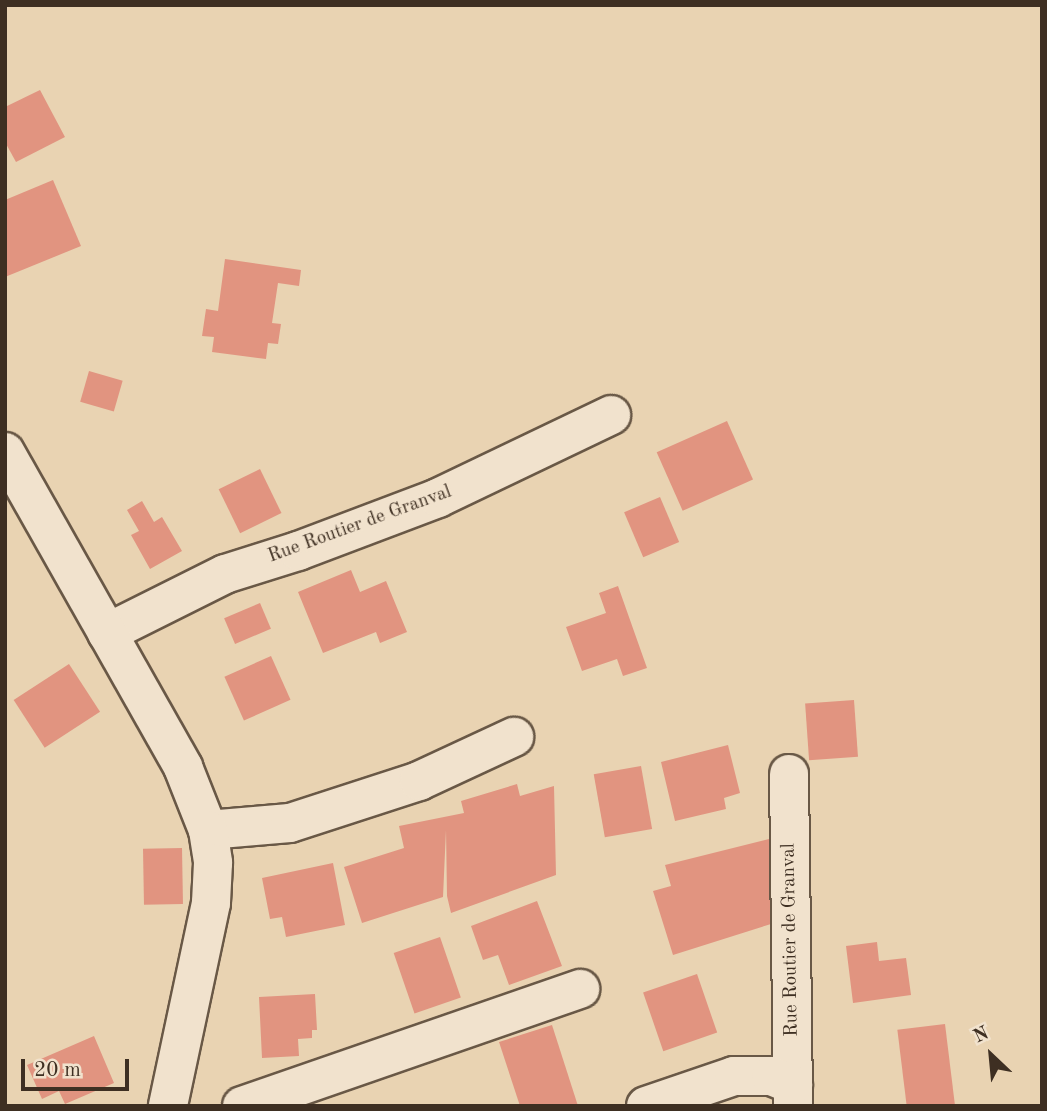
<!DOCTYPE html>
<style>
body{margin:0}
#map{position:relative;width:1047px;height:1111px;overflow:hidden;background:#e9d3b2;font-family:"Old Standard TT",serif}
div>[style]{position:absolute}
.building>*{inset:0;background:#e19480;transform-origin:0 0}
.roads{filter:drop-shadow(2px 0 #695846) drop-shadow(-2px 0 #695846) drop-shadow(0 2px #695846) drop-shadow(0 -2px #695846)}
.street>*{height:38px;margin:-19px;padding:0 19px;transform-origin:19px;border-radius:19px;background:#f1e2cd}
.secondary>*{height:38px;margin:-19px;padding:0 19px;transform-origin:19px;border-radius:19px;background:#f1e2cd}
span{translate:-50% -50%;white-space:nowrap;text-align:center;line-height:1.15;-webkit-text-stroke:5px #f1e2cd;paint-order:stroke}
.street-label{font-size:19px;color:#3e2f22}
.frame{position:absolute;inset:0;border:7px solid #3e2f22;pointer-events:none}
.north{position:absolute;left:956px;top:1020px;width:70px;height:70px;-webkit-text-stroke:5px #f1e2cd;paint-order:stroke;rotate:334deg;font-size:19px;font-weight:700;line-height:28px;text-align:center;color:#3e2f22}
.north::after{content:'';display:block;margin:auto;width:24px;height:32px;background:#3e2f22;clip-path:polygon(50% 0,100% 100%,50% 72%,0 100%)}
.scale{position:absolute;left:21px;top:1059px;width:108px;height:32px;box-sizing:border-box;border:4px solid #3e2f22;border-top:0;padding-left:9px;font-size:21px;line-height:24px;white-space:nowrap;color:#3e2f22;-webkit-text-stroke:5px #f1e2cd;paint-order:stroke}
</style>
<div id="map">
<div class="building">
<div style="clip-path:polygon(40px 90px,65px 137px,16px 162px,5px 142px,5px 107px)"></div>
<div style="clip-path:polygon(53px 180px,81px 246px,5px 277px,5px 200px)"></div>
<div style="clip-path:polygon(225px 259px,301px 270px,299px 286px,278px 283px,272px 323px,281px 324px,278px 344px,268px 343px,266px 359px,212px 352px,214px 337px,202px 336px,206px 309px,218px 311px)"></div>
<div style="left:89px;top:371px;width:35px;height:32px;rotate:16deg"></div>
<div style="left:727px;top:421px;width:64px;height:77px;rotate:66deg"></div>
<div style="left:260px;top:469px;width:49px;height:46px;rotate:64deg"></div>
<div style="left:660px;top:497px;width:49px;height:39px;rotate:67deg"></div>
<div style="clip-path:polygon(142px 501px,154px 522px,162px 517px,182px 551px,150px 569px,131px 535px,139px 531px,127px 510px)"></div>
<div style="clip-path:polygon(351px 570px,360px 592px,386px 581px,407px 632px,380px 643px,376px 632px,323px 653px,298px 592px)"></div>
<div style="clip-path:polygon(618px 586px,647px 668px,623px 676px,617px 659px,582px 671px,566px 627px,606px 613px,599px 593px)"></div>
<div style="left:260px;top:603px;width:28px;height:39px;rotate:67deg"></div>
<div style="left:271px;top:656px;width:48px;height:51px;rotate:66deg"></div>
<div style="left:69px;top:664px;width:57px;height:66px;rotate:57deg"></div>
<div style="left:854px;top:700px;width:57px;height:49px;rotate:86deg"></div>
<div style="clip-path:polygon(728px 745px,740px 793px,724px 798px,726px 809px,675px 821px,661px 762px)"></div>
<div style="left:641px;top:766px;width:64px;height:48px;rotate:80deg"></div>
<div style="clip-path:polygon(517px 784px,520px 796px,554px 786px,556px 875px,451px 913px,447px 896px,446px 830px,443px 897px,362px 923px,344px 867px,404px 848px,399px 826px,464px 813px,461px 801px)"></div>
<div style="clip-path:polygon(769px 839px,771px 924px,673px 955px,653px 891px,671px 886px,665px 865px)"></div>
<div style="left:182px;top:848px;width:56px;height:39px;rotate:89deg"></div>
<div style="clip-path:polygon(333px 863px,345px 925px,286px 937px,282px 917px,270px 919px,262px 878px)"></div>
<div style="clip-path:polygon(537px 901px,562px 966px,509px 985px,498px 955px,483px 960px,471px 926px)"></div>
<div style="left:440px;top:937px;width:64px;height:49px;rotate:71deg"></div>
<div style="clip-path:polygon(877px 942px,879px 961px,906px 958px,911px 995px,853px 1003px,846px 946px)"></div>
<div style="left:697px;top:974px;width:62px;height:57px;rotate:71deg"></div>
<div style="clip-path:polygon(315px 994px,317px 1030px,312px 1030px,312px 1038px,298px 1039px,299px 1056px,262px 1058px,259px 997px)"></div>
<div style="left:945px;top:1024px;width:83px;height:48px;rotate:83deg"></div>
<div style="clip-path:polygon(552px 1025px,578px 1106px,520px 1106px,499px 1042px)"></div>
<div style="clip-path:polygon(94px 1036px,114px 1083px,65px 1104px,59px 1091px,42px 1099px,27px 1065px)"></div>
</div>
<div class="roads">
<div class="street">
<div style="left:107px;top:633px;width:132px;rotate:-26.6deg"></div>
<div style="left:225px;top:574px;width:77px;rotate:-17.5deg"></div>
<div style="left:298px;top:551px;width:150px;rotate:-20.7deg"></div>
<div style="left:438px;top:498px;width:192px;rotate:-25.6deg"></div>
<div style="left:789px;top:774px;width:332px;rotate:89.3deg"></div>
<div style="left:208px;top:830px;width:82px;rotate:-4.9deg"></div>
<div style="left:290px;top:823px;width:136px;rotate:-18deg"></div>
<div style="left:419px;top:781px;width:105px;rotate:-24.9deg"></div>
<div style="left:242px;top:1106px;width:358px;rotate:-19.1deg"></div>
<div style="left:646px;top:1106px;width:93px;rotate:-18.8deg"></div>
<div style="left:734px;top:1076px;width:37px"></div>
<div style="left:771px;top:1076px;width:24px;rotate:22deg"></div>
</div>
<div class="secondary">
<div style="left:5px;top:452px;width:362px;rotate:60.5deg"></div>
<div style="left:183px;top:767px;width:68px;rotate:68.4deg"></div>
<div style="left:208px;top:830px;width:33px;rotate:81deg"></div>
<div style="left:213px;top:863px;width:40px;rotate:92.9deg"></div>
<div style="left:211px;top:903px;width:208px;rotate:102deg"></div>
</div>
</div>
<div class="street-label">
<span style="left:360px;top:525px;rotate:-20deg">Rue Routier de Granval</span>
<span style="left:791px;top:940px;rotate:-91deg">Rue Routier de Granval</span>
</div>
<div class="frame"></div>
<div class="north">N</div>
<div class="scale">20 m</div>
</div>
